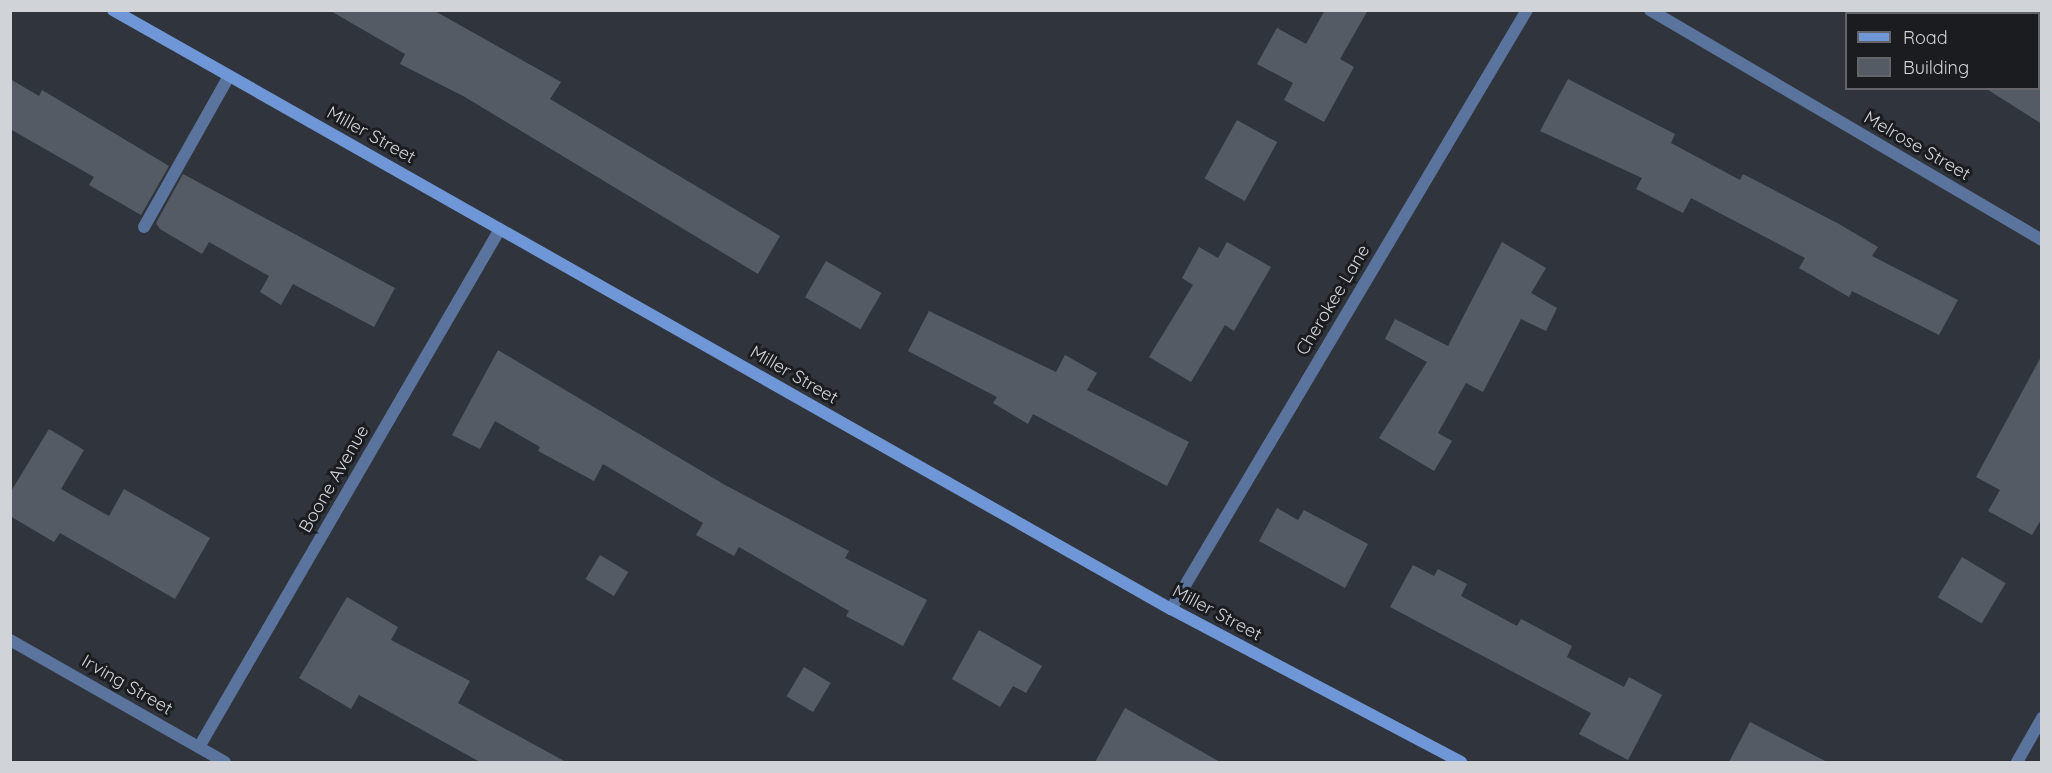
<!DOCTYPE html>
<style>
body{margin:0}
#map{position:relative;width:2052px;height:773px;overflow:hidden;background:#30353d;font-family:Quicksand,sans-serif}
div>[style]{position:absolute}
.building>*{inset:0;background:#555b64;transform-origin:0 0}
.service>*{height:12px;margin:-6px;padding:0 6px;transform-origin:6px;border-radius:6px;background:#5b749d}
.minor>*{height:12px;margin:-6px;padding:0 6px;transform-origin:6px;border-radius:6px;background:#5b749d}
.tertiary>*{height:12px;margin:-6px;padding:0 6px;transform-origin:6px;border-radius:6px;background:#5b749d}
.secondary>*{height:12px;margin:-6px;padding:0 6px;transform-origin:6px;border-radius:6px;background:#6f97d7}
span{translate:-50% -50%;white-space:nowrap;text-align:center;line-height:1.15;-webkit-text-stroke:6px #1a1c20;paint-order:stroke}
.street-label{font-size:18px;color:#d0d3d8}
.frame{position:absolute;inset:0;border:12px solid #d0d3d8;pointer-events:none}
.legend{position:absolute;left:1845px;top:12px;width:195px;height:78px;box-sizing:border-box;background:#1a1c20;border:2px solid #63656a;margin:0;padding:8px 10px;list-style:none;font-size:18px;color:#d0d3d8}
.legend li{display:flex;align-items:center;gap:12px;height:30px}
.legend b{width:30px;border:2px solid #63656a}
</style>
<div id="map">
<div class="building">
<div style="clip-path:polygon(329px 10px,433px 10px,561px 82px,550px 99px,780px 236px,758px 274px,465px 97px,400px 64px,405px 54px)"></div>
<div style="clip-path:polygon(1325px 10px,1368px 10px,1340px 59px,1354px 67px,1324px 122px,1284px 100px,1293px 83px,1257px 64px,1277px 28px,1306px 44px)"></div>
<div style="clip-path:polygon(10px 79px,39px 96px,42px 90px,169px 166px,141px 215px,89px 185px,94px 177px,10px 129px)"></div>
<div style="clip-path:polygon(1568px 79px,1675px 134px,1671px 143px,1740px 180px,1743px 174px,1839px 224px,1878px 247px,1872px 256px,1958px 300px,1939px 335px,1852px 291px,1849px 297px,1799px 268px,1805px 258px,1691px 198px,1683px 213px,1636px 189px,1642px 178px,1540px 131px)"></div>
<div style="clip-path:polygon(1985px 88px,2042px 88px,2042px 124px)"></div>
<div style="left:1237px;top:120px;width:46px;height:67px;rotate:29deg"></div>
<div style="clip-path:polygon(183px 174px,395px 288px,374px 327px,293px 284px,281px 305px,260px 292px,269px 276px,209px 242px,202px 254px,160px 229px,156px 223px)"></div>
<div style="clip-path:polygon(1227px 242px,1271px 267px,1234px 331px,1225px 325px,1191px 382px,1149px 357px,1193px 285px,1182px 278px,1199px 247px,1218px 258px)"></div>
<div style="clip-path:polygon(1502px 242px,1546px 268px,1531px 293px,1557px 308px,1546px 331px,1521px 319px,1483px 392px,1466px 383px,1438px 433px,1452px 441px,1434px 471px,1379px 438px,1427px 362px,1385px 339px,1395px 319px,1448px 346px)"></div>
<div style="left:826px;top:261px;width:64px;height:42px;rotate:30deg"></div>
<div style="clip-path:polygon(929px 311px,1056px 372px,1065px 355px,1097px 373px,1087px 390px,1189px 442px,1167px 486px,1033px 414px,1028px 424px,993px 403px,997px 397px,908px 351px)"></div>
<div style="clip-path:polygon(498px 350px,725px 485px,849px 551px,845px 558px,927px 600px,903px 646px,846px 616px,849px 611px,739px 547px,734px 556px,696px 535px,703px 523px,603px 464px,594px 481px,538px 451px,540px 447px,495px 421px,480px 449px,452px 435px)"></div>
<div style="clip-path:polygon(2042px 355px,2042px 518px,2032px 535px,1988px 511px,2000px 490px,1976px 477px)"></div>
<div style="clip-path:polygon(49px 429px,84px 450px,61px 489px,109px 516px,124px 489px,210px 538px,175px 599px,60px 533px,54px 542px,10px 516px,10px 493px)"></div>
<div style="clip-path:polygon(1277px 508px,1298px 520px,1304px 510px,1368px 544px,1345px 588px,1259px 541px)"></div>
<div style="left:600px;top:555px;width:33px;height:28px;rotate:31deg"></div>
<div style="left:1962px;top:557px;width:51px;height:47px;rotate:31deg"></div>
<div style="clip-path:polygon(1413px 565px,1434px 576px,1438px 569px,1467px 584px,1461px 596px,1517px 626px,1521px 619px,1572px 646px,1567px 657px,1624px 687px,1629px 677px,1662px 695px,1628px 760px,1579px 734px,1591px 713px,1390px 607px)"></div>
<div style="clip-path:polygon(347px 597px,398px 627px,391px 640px,470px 681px,458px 703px,566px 762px,480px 762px,359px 695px,351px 709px,299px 678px)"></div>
<div style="clip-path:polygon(979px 630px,1042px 666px,1026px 693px,1013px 686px,1000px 707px,952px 679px)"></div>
<div style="left:804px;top:667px;width:31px;height:34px;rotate:31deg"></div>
<div style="clip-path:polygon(1125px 708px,1220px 762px,1095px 762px)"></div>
<div style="clip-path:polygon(1750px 722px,1827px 762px,1729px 762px)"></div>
</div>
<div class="service">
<div style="left:144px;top:227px;width:173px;rotate:-60.6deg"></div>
</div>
<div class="minor">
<div style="left:1650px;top:10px;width:454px;rotate:30.4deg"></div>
<div style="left:10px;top:640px;width:247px;rotate:29.6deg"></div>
<div style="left:199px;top:747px;width:599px;rotate:-59.84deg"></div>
<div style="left:2017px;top:762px;width:51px;rotate:-60.4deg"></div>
</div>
<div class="tertiary">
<div style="left:1171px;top:609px;width:697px;rotate:-59.28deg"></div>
</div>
<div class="secondary">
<div style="left:113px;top:10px;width:1216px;rotate:29.52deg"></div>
<div style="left:1171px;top:609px;width:328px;rotate:27.8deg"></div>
</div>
<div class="street-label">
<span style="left:371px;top:135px;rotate:29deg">Miller Street</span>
<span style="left:1917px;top:146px;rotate:30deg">Melrose Street</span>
<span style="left:1333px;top:300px;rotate:-59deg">Cherokee Lane</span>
<span style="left:794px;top:375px;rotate:30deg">Miller Street</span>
<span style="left:334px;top:479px;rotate:-60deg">Boone Avenue</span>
<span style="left:1217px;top:613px;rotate:28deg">Miller Street</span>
<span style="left:127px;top:685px;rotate:30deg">Irving Street</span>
</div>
<div class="frame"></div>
<ul class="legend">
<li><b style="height:8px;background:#6f97d7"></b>Road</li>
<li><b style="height:16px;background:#555b64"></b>Building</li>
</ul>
</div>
